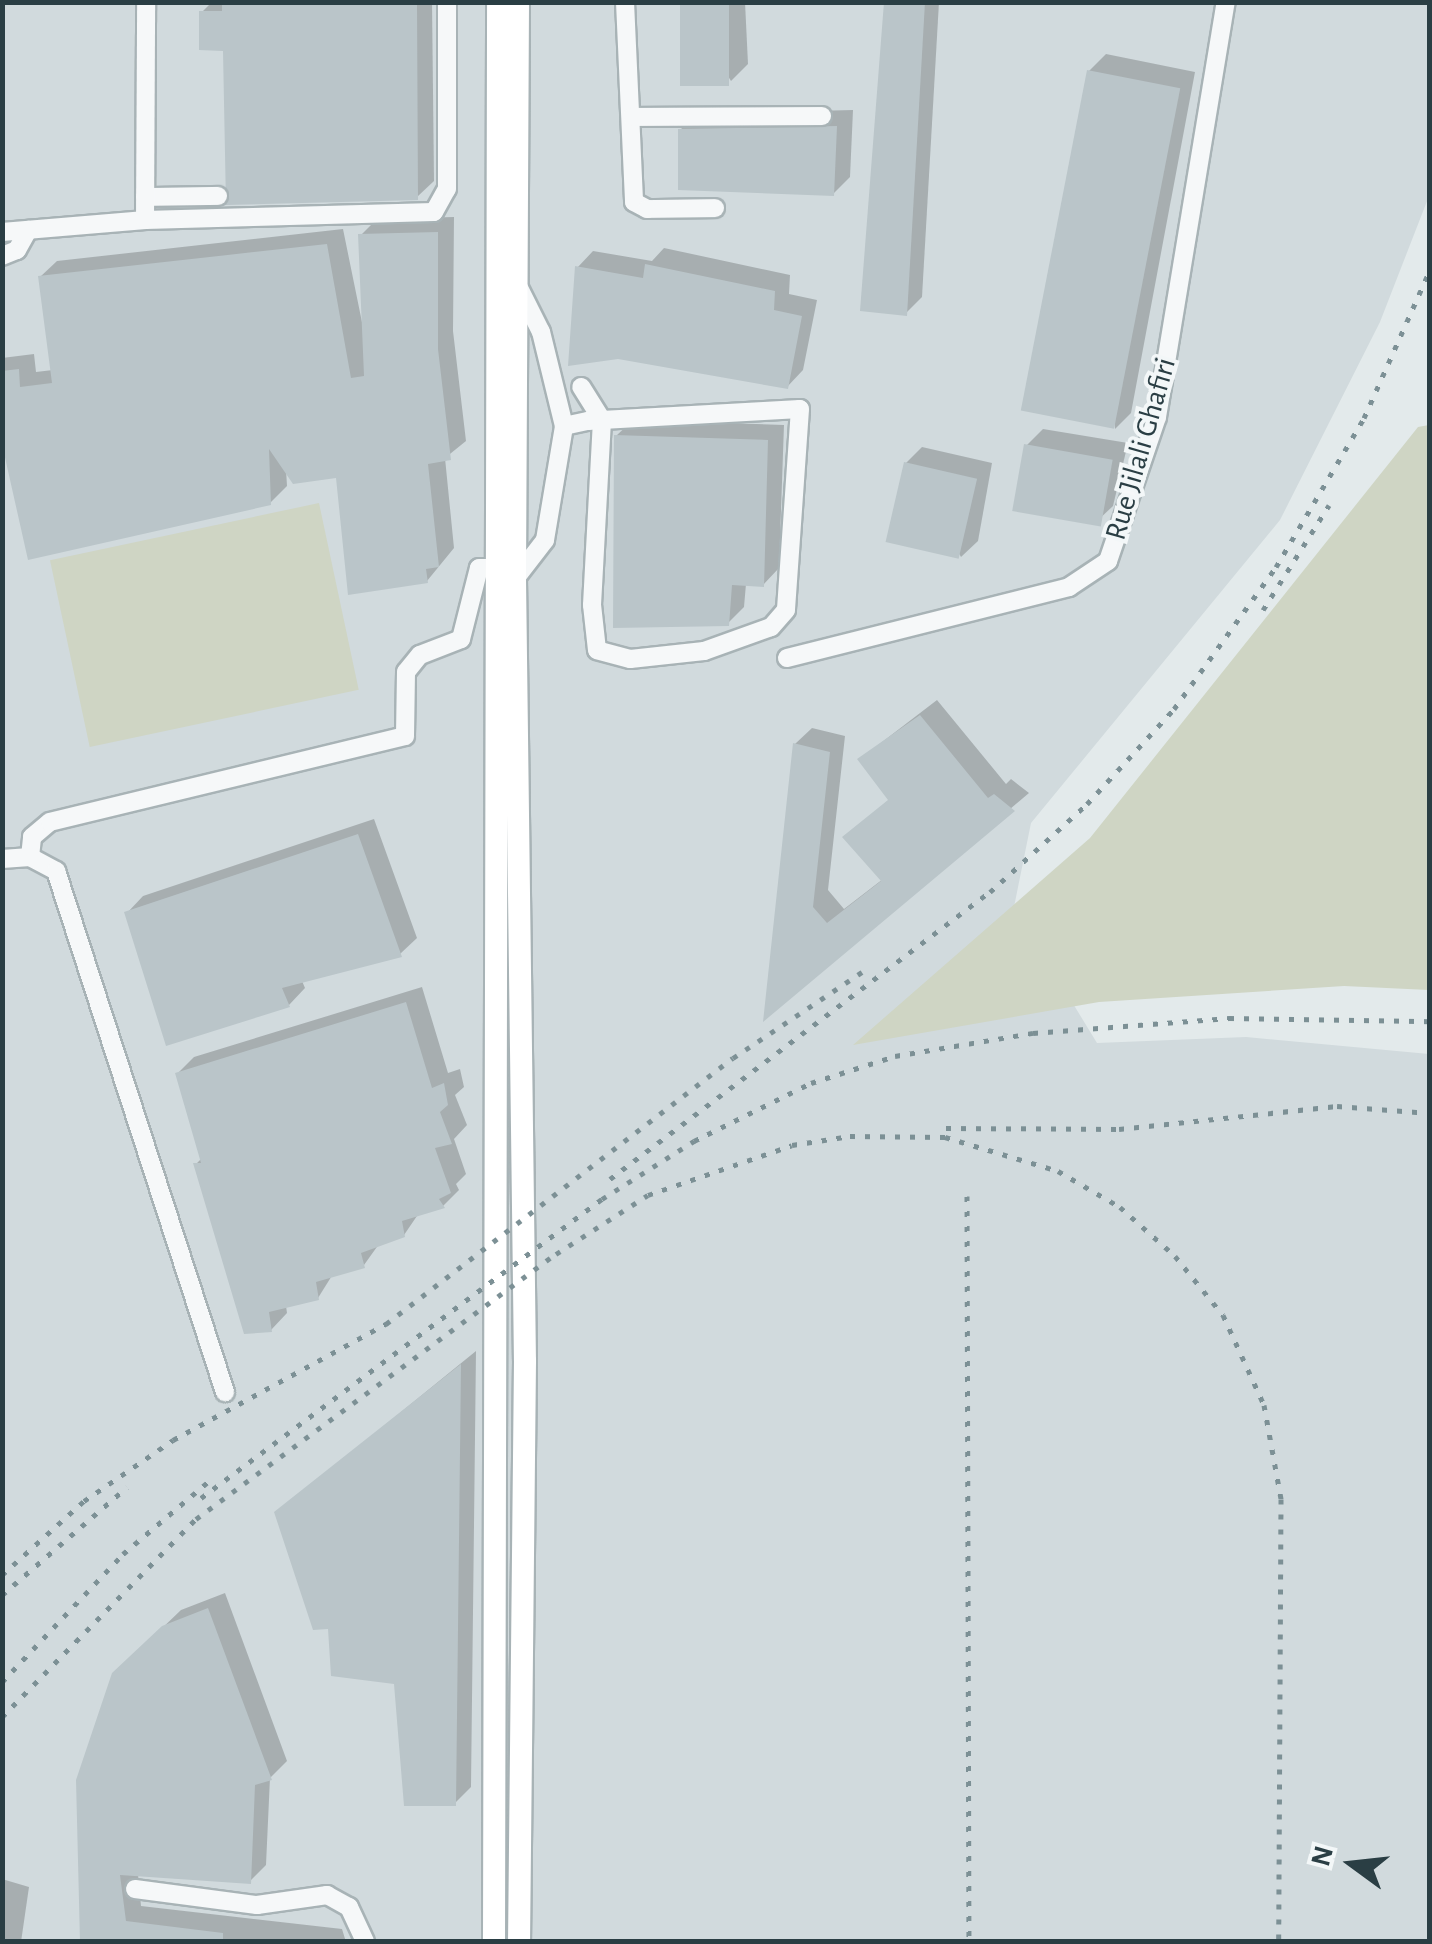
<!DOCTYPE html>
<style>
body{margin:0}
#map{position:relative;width:1432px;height:1944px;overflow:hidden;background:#e3eaeb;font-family:"Alegreya Sans",sans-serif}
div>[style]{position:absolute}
.built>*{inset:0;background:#d1dadd}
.green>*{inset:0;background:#cfd5c4;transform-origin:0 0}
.shadow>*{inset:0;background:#0003}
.building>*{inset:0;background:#bac5c9;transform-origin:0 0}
.roads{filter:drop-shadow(2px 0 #a8b3b6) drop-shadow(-2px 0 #a8b3b6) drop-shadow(0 2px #a8b3b6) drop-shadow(0 -2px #a8b3b6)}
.minor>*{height:18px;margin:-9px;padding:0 9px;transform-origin:9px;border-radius:9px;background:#f6f8f9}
.major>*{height:22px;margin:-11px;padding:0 11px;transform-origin:11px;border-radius:11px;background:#fff}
.rail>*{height:5px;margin-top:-2.5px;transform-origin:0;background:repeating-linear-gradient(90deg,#7c9095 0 5px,transparent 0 15px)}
span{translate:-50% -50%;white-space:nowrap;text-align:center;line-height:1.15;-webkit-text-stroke:8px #f3f7f8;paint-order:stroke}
.street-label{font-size:30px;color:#2a3e44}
.frame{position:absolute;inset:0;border:5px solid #2a3e44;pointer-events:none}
.north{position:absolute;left:1302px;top:1814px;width:100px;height:100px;-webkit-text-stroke:8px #f3f7f8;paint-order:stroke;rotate:285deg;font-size:28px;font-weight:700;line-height:40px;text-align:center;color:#2a3e44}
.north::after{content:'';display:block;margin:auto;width:35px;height:45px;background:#2a3e44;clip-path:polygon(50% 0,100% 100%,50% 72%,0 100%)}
</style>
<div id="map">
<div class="built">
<div style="clip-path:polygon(3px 3px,1429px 3px,1429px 196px,1380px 322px,1280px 520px,1031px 823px,1014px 907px,1097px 1043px,1246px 1037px,1429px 1054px,1429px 1941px,3px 1942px)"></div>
</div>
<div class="green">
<div style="clip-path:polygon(1429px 425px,1429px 990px,1344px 986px,1099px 1002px,853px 1045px,1090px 838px,1418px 427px)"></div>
<div style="left:319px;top:503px;width:191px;height:275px;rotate:78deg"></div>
</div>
<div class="shadow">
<div style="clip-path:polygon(212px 2px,432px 2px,434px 181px,417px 197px,226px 48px,202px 12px)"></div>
<div style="clip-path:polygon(682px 2px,745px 2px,748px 64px,731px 81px)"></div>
<div style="clip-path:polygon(886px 2px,939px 2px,922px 297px,906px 313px)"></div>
<div style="clip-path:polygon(1106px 54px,1195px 72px,1131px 413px,1115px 429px,1089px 71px)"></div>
<div style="clip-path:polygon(853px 110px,850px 177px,833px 194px,680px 130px,697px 114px)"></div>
<div style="clip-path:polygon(454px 217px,453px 331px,466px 441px,445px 458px,454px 548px,427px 581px,338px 475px,286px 469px,287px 486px,270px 503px,2px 432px,2px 358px,34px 354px,36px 372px,53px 370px,40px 277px,57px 261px,343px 229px,364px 332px,361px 235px,377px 219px)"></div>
<div style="clip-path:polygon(664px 248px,790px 275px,789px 294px,817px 300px,803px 370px,787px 387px,577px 268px,593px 251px,652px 261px)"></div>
<div style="clip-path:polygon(633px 420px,784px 425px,779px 568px,763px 585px,746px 584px,744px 607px,728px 623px,616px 436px)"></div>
<div style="clip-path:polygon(1043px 429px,1128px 443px,1113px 506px,1096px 522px,1026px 446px)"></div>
<div style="clip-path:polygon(922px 447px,992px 463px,978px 541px,961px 557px,906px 463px)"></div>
<div style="clip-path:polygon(937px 700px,1006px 784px,1011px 779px,1029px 793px,766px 1016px,795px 744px,812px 728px,845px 736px,828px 890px,844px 909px,883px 879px,845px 837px,890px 799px,860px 759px)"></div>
<div style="clip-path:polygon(374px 819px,417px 938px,400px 954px,302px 981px,305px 988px,289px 1005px,168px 1043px,127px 913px,143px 896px)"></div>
<div style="clip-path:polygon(422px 987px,448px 1073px,460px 1069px,464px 1087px,455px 1095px,467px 1125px,454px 1139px,466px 1174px,456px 1184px,459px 1190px,443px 1206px,419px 1213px,404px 1235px,379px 1244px,364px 1265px,333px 1274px,318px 1298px,286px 1306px,287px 1313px,271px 1330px,196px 1164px,202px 1158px,178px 1073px,194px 1057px)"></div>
<div style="clip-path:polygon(476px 1351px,471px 1787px,455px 1803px,396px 1682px,331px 1627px,277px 1513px)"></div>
<div style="clip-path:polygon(225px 1593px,287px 1761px,270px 1778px,266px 1865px,250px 1881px,138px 1874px,141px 1906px,342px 1929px,346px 1942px,84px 1942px,132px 1657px,181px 1610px)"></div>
<div style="clip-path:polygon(2px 1879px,29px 1887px,21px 1942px,2px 1942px)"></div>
</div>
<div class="building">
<div style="clip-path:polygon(222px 2px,417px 2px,418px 200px,226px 205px,223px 51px,199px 50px,199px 11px,222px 11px)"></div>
<div style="left:680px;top:2px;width:49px;height:84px"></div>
<div style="clip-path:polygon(884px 2px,925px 2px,907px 316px,860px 311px)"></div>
<div style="left:1087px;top:70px;width:95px;height:347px;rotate:11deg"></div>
<div style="clip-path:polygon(837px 126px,834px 196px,678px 190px,678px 129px)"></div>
<div style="clip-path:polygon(438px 232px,438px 349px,451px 460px,428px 464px,439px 567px,426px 569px,428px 583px,348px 595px,336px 478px,293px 484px,269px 449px,271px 505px,28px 560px,2px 444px,2px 371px,19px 369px,20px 387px,52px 383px,38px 276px,327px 244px,351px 378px,364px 376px,358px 234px)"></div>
<div style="clip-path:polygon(645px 264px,775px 291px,774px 310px,802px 316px,788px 389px,618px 359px,568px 366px,575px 266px,643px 278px)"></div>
<div style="clip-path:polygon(614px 435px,768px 440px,764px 587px,732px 585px,729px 626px,613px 628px)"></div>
<div style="left:1024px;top:444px;width:90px;height:68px;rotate:10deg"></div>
<div style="left:904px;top:462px;width:75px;height:82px;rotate:13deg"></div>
<div style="clip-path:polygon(920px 715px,988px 798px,994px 794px,1015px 811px,763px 1022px,793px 743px,830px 752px,813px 907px,827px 923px,881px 881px,842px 837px,888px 800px,857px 759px)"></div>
<div style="clip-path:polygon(358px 834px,402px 957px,282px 988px,290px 1007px,166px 1046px,124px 912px)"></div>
<div style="clip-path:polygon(406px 1002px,432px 1088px,444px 1083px,448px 1105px,440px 1112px,452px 1144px,435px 1148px,451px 1193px,439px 1199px,445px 1208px,402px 1221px,405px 1237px,361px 1253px,365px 1268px,316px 1282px,319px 1300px,269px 1312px,272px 1332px,244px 1334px,193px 1163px,201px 1163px,175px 1073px)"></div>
<div style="clip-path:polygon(461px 1364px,456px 1806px,404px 1806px,394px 1684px,331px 1676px,328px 1629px,313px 1630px,274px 1512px)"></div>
<div style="clip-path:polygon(208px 1608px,272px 1780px,255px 1785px,251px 1884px,120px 1875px,126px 1921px,223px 1933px,223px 1942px,80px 1942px,76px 1780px,112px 1673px,162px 1626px)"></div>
</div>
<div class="roads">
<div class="minor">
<div style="left:625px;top:2px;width:200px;rotate:87.4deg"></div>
<div style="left:634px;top:202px;width:15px;rotate:28deg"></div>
<div style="left:647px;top:209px;width:68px;rotate:-0.8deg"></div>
<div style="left:632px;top:117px;width:190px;rotate:-0.3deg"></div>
<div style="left:145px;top:197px;width:73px;rotate:-0.8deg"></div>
<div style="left:145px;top:220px;width:218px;rotate:-89.7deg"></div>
<div style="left:2px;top:232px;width:144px;rotate:-4.8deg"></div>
<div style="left:145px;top:220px;width:289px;rotate:-1.6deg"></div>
<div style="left:434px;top:212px;width:26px;rotate:-61deg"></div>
<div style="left:447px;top:189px;width:187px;rotate:-90deg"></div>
<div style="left:2px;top:256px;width:16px;rotate:-22deg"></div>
<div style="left:17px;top:250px;width:23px;rotate:-61deg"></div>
<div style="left:564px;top:426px;width:25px;rotate:-12deg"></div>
<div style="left:588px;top:421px;width:14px;rotate:-4deg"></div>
<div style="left:602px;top:420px;width:198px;rotate:-3.2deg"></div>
<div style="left:800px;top:409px;width:201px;rotate:94deg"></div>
<div style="left:786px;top:610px;width:23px;rotate:131deg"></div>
<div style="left:771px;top:627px;width:71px;rotate:160.3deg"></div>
<div style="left:704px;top:651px;width:74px;rotate:173.8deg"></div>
<div style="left:630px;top:659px;width:34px;rotate:-165deg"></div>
<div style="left:597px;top:650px;width:45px;rotate:-96.3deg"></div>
<div style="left:592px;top:605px;width:185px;rotate:-86.9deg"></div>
<div style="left:602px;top:420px;width:39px;rotate:-122deg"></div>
<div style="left:515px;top:579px;width:49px;rotate:-52.4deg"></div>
<div style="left:545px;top:540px;width:116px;rotate:-80.5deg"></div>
<div style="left:564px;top:426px;width:97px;rotate:-103.7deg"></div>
<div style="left:541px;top:332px;width:51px;rotate:-116.6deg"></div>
<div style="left:787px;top:658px;width:291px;rotate:-14.1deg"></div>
<div style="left:1069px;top:587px;width:47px;rotate:-33.7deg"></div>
<div style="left:1108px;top:561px;width:152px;rotate:-71.2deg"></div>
<div style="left:1157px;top:417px;width:421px;rotate:-80.6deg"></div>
<div style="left:30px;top:857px;width:20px;rotate:-84deg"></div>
<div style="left:32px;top:837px;width:23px;rotate:-40deg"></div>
<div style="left:50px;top:822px;width:365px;rotate:-13.6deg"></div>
<div style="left:405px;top:736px;width:64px;rotate:-89.1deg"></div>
<div style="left:406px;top:672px;width:22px;rotate:-51deg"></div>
<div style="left:420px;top:655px;width:44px;rotate:-21.3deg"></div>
<div style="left:461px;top:639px;width:73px;rotate:-75.8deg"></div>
<div style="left:479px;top:568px;width:17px"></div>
<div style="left:2px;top:859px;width:28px;rotate:-4deg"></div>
<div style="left:30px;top:857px;width:30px;rotate:28deg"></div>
<div style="left:56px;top:871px;width:548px;rotate:72.03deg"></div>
<div style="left:135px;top:1889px;width:123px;rotate:7.5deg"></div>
<div style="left:257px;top:1905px;width:71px;rotate:-8.1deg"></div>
<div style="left:327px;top:1895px;width:25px;rotate:29deg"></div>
<div style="left:349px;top:1907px;width:38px;rotate:65deg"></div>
</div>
<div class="major">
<div style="left:518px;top:2px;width:577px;rotate:90.3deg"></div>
<div style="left:515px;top:579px;width:782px;rotate:89.27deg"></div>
<div style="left:525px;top:1361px;width:581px;rotate:90.59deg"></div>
<div style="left:494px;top:1942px;width:1940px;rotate:-89.88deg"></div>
</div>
</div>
<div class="rail">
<div style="left:1263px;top:610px;width:124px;rotate:-57.8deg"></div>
<div style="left:946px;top:1128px;width:173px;rotate:0.3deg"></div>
<div style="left:1119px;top:1129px;width:219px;rotate:-6deg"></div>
<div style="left:1337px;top:1106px;width:93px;rotate:4.3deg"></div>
<div style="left:610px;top:1179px;width:476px;rotate:-37.1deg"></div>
<div style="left:990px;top:892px;width:131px;rotate:-42.2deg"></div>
<div style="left:1087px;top:804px;width:129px;rotate:-47.5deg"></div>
<div style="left:1174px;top:709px;width:175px;rotate:-54.3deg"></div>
<div style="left:1276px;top:567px;width:173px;rotate:-59.4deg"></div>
<div style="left:1364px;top:418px;width:162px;rotate:-66deg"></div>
<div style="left:967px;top:1196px;width:746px;rotate:89.85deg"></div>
<div style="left:201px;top:1498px;width:500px;rotate:-36.71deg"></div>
<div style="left:602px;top:1199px;width:109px;rotate:-32.2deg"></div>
<div style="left:694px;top:1141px;width:131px;rotate:-26.4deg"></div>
<div style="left:811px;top:1083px;width:88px;rotate:-17.8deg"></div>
<div style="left:895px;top:1056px;width:140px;rotate:-9.5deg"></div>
<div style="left:1033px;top:1033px;width:197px;rotate:-4.4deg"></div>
<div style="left:1229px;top:1018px;width:201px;rotate:0.9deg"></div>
<div style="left:2px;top:1575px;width:110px;rotate:-42.1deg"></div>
<div style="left:84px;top:1501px;width:108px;rotate:-34.4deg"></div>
<div style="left:173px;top:1440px;width:243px;rotate:-28.6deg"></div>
<div style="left:386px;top:1324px;width:437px;rotate:-37.5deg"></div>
<div style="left:733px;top:1058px;width:162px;rotate:-33.7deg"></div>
<div style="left:2px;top:1595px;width:165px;rotate:-40.8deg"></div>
<div style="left:2px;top:1682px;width:176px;rotate:-46.6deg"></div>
<div style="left:123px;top:1554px;width:113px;rotate:-40.3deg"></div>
<div style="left:2px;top:1717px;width:277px;rotate:-45.6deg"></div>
<div style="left:196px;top:1519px;width:447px;rotate:-36.4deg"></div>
<div style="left:556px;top:1254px;width:109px;rotate:-32.7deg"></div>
<div style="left:648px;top:1195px;width:152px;rotate:-19.1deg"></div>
<div style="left:792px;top:1145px;width:59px;rotate:-8.8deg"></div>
<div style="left:850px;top:1136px;width:95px;rotate:0.6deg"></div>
<div style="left:945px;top:1137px;width:118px;rotate:16.7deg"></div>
<div style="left:1058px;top:1171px;width:72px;rotate:30.1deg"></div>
<div style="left:1120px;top:1207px;width:74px;rotate:41.7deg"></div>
<div style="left:1175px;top:1256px;width:76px;rotate:50.9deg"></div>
<div style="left:1223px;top:1315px;width:99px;rotate:65.5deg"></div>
<div style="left:1264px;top:1405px;width:96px;rotate:79.7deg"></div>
<div style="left:1281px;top:1499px;width:443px;rotate:90.3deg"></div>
</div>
<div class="street-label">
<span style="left:1141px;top:449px;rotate:-74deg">Rue Jilali Ghafiri</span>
</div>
<div class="frame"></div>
<div class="north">N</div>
</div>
